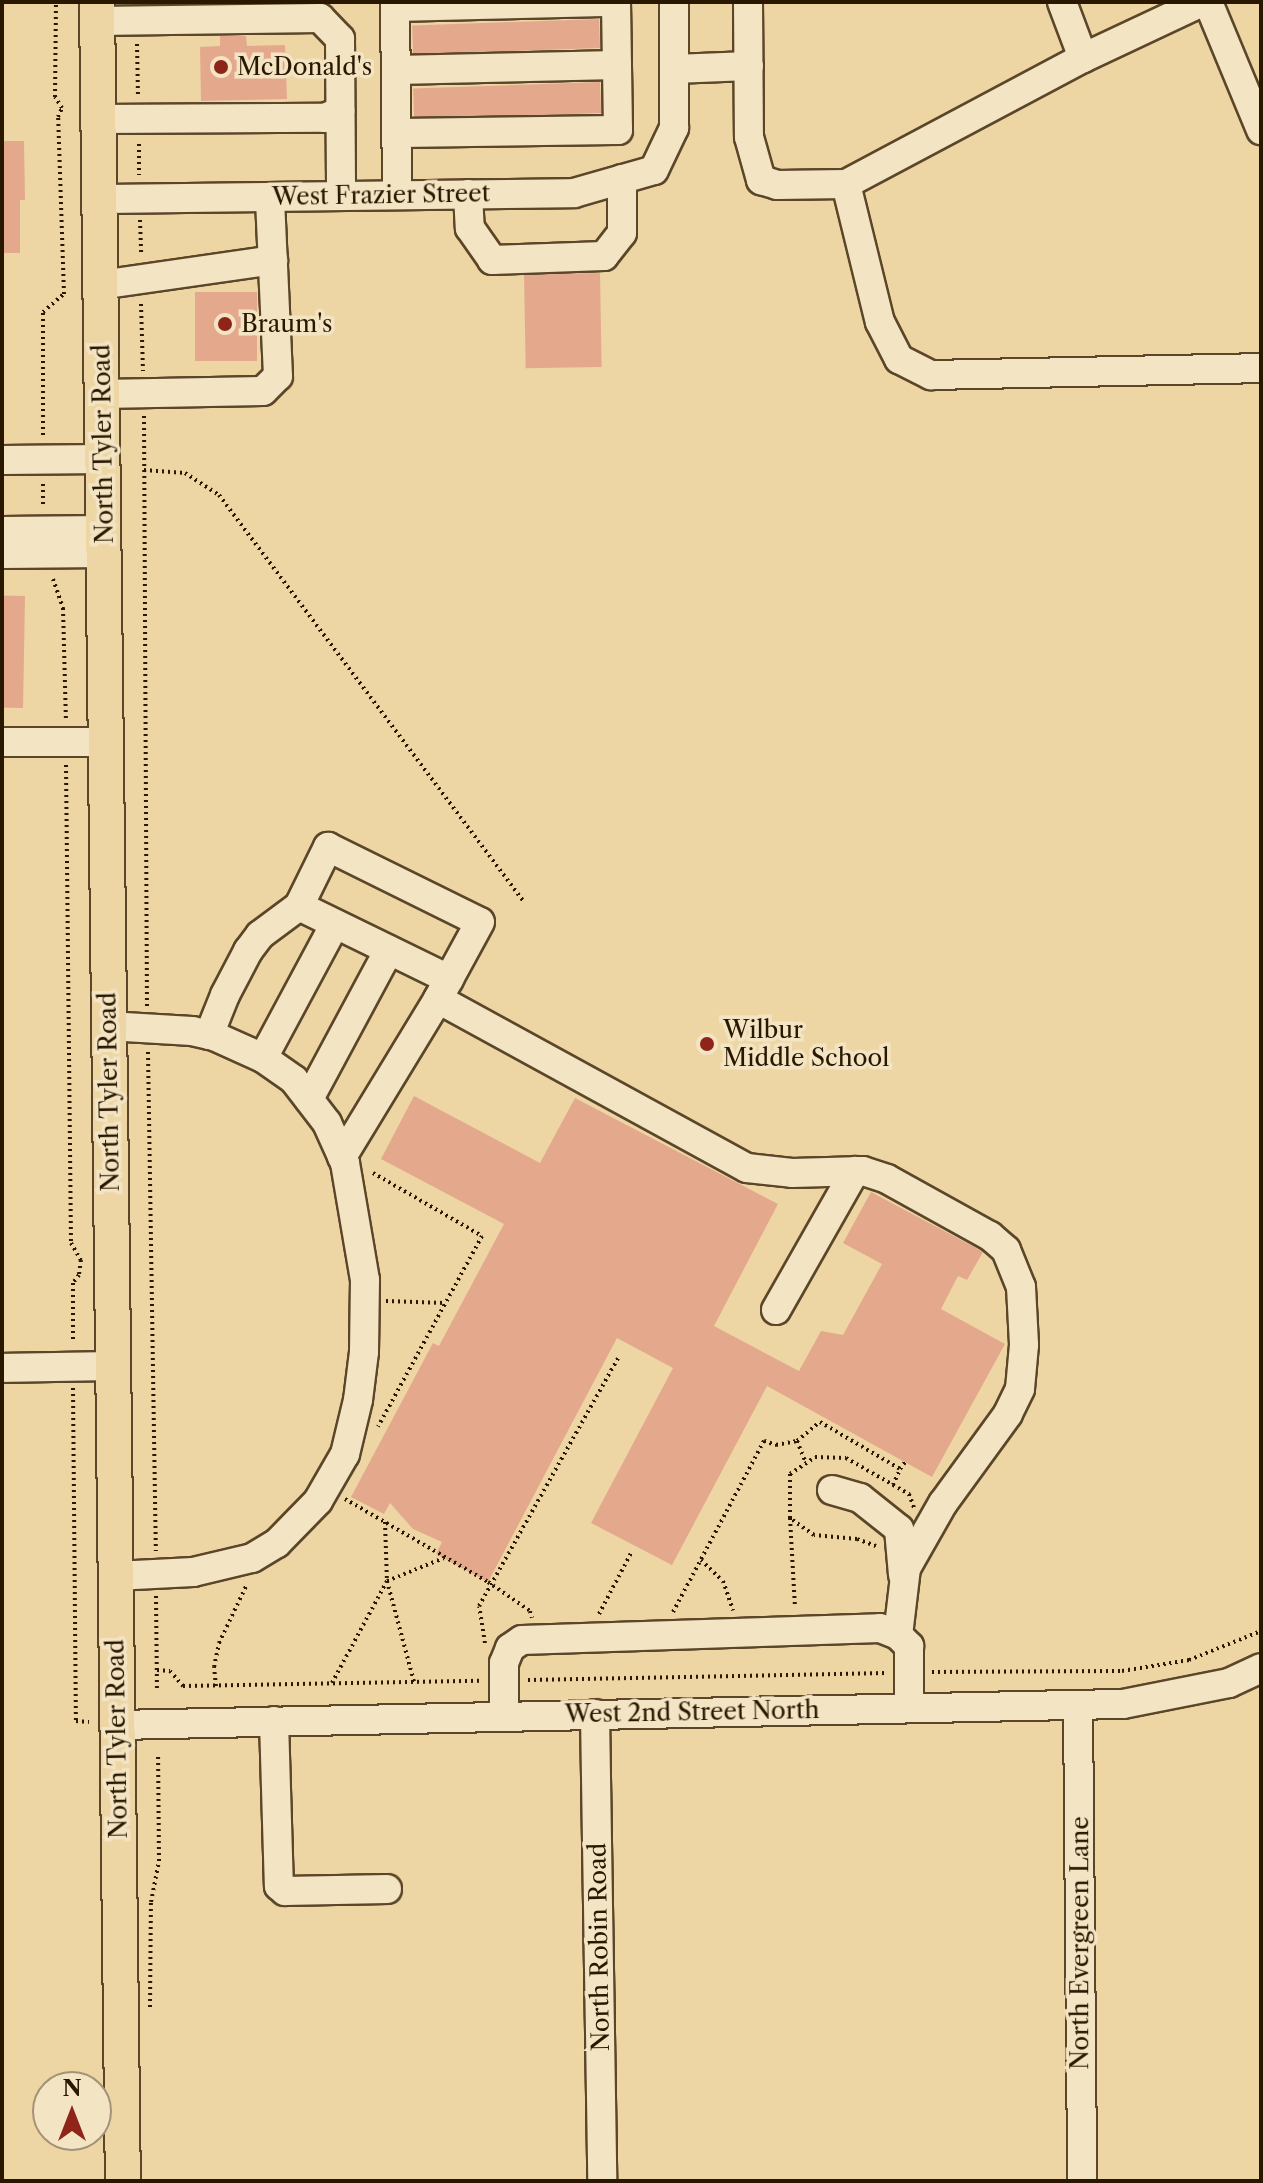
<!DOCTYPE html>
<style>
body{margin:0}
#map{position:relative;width:1263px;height:2183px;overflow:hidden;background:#edd5a4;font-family:"Libre Caslon Text",serif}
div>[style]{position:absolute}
.building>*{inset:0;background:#e4a98d;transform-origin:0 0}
.path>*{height:4px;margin-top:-2px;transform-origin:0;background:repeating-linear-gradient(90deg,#2a1700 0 2px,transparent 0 6px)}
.roads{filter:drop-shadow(2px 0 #5b4629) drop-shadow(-2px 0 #5b4629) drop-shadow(0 2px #5b4629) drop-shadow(0 -2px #5b4629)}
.minor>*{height:28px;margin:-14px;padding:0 14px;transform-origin:14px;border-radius:14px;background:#f3e4c4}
.major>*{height:34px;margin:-17px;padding:0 17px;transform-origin:17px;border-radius:17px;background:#edd5a4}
.dots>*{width:22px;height:22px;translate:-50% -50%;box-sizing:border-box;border:4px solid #f3e4c4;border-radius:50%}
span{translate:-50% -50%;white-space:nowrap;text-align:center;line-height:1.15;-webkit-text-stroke:7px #f3e4c4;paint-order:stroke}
.poi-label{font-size:24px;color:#2a1700}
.left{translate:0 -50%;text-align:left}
.street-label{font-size:24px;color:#2a1700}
.frame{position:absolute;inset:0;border:4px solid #2a1700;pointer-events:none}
.north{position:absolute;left:32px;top:2071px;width:80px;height:80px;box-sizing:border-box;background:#f3e4c4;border:2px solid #a39276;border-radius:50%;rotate:0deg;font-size:22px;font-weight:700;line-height:32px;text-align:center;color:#2a1700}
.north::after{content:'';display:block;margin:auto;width:28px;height:36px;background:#8f2418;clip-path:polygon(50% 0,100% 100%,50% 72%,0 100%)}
</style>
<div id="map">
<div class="building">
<div style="left:599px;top:19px;width:29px;height:187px;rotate:88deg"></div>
<div style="clip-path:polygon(220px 36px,246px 36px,247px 46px,285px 45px,287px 99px,201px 101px,200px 47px,220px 46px)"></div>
<div style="left:600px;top:82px;width:31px;height:187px;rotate:88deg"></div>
<div style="clip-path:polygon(2px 141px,24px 141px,25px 200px,20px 200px,20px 253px,2px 253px)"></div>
<div style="left:600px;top:273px;width:94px;height:76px;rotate:89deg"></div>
<div style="left:195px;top:292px;width:62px;height:69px"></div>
<div style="left:25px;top:596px;width:112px;height:23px;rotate:91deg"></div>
<div style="clip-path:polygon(414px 1096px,540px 1163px,575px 1098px,778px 1204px,714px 1326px,799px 1371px,821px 1331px,843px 1335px,882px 1264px,843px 1243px,871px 1192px,980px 1250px,983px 1252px,967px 1280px,958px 1276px,941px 1309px,1005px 1344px,932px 1477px,767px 1386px,672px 1565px,591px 1523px,673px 1368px,617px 1338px,488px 1582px,436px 1554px,442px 1542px,413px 1529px,390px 1503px,384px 1514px,351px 1497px,433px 1343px,439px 1346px,504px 1224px,381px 1159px)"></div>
</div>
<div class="path">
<div style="left:137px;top:44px;width:51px;rotate:88.9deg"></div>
<div style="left:139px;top:144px;width:31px;rotate:90deg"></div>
<div style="left:140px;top:220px;width:35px;rotate:88deg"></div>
<div style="left:141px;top:304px;width:67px;rotate:88.3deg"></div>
<div style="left:144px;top:416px;width:591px;rotate:89.71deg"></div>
<div style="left:43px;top:435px;width:123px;rotate:-90deg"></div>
<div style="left:43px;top:312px;width:28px;rotate:-41deg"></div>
<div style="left:64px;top:294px;width:177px;rotate:-91.9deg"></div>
<div style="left:58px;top:117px;width:10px;rotate:-66deg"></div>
<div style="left:62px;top:108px;width:13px;rotate:-122deg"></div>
<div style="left:55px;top:97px;width:95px;rotate:-89.4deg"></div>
<div style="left:144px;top:470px;width:41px;rotate:4.2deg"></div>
<div style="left:185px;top:473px;width:40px;rotate:32.9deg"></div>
<div style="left:219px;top:495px;width:509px;rotate:53.15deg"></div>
<div style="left:43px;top:484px;width:23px;rotate:90deg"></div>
<div style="left:53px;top:579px;width:31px;rotate:71deg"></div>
<div style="left:63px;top:608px;width:112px;rotate:88.5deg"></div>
<div style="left:66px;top:765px;width:478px;rotate:89.4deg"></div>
<div style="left:71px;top:1243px;width:20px;rotate:60deg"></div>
<div style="left:81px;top:1260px;width:15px;rotate:98deg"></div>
<div style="left:79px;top:1275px;width:10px;rotate:127deg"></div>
<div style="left:73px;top:1283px;width:60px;rotate:90deg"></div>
<div style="left:148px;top:1052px;width:499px;rotate:89.1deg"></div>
<div style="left:373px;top:1173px;width:126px;rotate:30deg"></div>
<div style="left:482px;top:1236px;width:217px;rotate:118.6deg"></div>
<div style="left:386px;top:1301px;width:59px;rotate:1.9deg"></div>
<div style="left:73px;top:1388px;width:333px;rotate:89.5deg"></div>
<div style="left:76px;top:1721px;width:13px;rotate:4deg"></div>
<div style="left:797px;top:1441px;width:24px;rotate:68deg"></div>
<div style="left:893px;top:1485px;width:17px;rotate:-66deg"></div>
<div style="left:345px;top:1499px;width:165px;rotate:30.1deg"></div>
<div style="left:488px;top:1582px;width:51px;rotate:34.6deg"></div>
<div style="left:530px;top:1611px;width:7px;rotate:74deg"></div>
<div style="left:790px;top:1518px;width:90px;rotate:86.8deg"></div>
<div style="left:385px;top:1522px;width:59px;rotate:88.1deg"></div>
<div style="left:387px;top:1581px;width:105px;rotate:75deg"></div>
<div style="left:876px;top:1546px;width:20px;rotate:-160deg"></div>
<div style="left:857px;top:1539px;width:43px;rotate:-174.7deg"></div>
<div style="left:814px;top:1535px;width:29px;rotate:-145deg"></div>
<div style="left:790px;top:1518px;width:44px;rotate:-90deg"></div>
<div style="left:790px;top:1474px;width:30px;rotate:-34deg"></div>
<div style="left:815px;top:1457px;width:31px;rotate:2deg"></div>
<div style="left:846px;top:1458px;width:73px;rotate:29.7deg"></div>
<div style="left:909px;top:1494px;width:15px;rotate:70deg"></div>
<div style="left:701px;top:1560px;width:30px;rotate:44deg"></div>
<div style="left:723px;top:1581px;width:31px;rotate:71deg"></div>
<div style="left:156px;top:1596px;width:93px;rotate:89.4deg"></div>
<div style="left:673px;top:1612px;width:194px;rotate:-62deg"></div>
<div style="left:764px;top:1441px;width:13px;rotate:18deg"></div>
<div style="left:776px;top:1445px;width:21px;rotate:-11deg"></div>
<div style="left:797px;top:1441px;width:30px;rotate:-40deg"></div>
<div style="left:820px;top:1422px;width:93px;rotate:30.4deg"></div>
<div style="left:900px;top:1469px;width:9px;rotate:-54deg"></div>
<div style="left:599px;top:1614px;width:69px;rotate:-62.3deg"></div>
<div style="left:485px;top:1643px;width:37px;rotate:-99deg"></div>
<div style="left:479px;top:1606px;width:284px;rotate:-60.7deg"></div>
<div style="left:157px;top:1670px;width:13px;rotate:4deg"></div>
<div style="left:170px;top:1671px;width:20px;rotate:49deg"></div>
<div style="left:183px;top:1686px;width:296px;rotate:-1deg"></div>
<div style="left:932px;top:1672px;width:190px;rotate:-0.3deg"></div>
<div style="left:1122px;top:1671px;width:68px;rotate:-9.3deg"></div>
<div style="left:1189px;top:1660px;width:78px;rotate:-21.9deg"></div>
<div style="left:528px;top:1680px;width:359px;rotate:-1.1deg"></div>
<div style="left:332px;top:1683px;width:116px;rotate:-61.7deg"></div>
<div style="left:387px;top:1581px;width:61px;rotate:-22deg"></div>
<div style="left:216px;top:1686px;width:19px;rotate:-96deg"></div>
<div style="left:214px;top:1667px;width:25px;rotate:-78deg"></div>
<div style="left:219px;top:1643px;width:65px;rotate:-64.6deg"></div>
<div style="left:150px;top:2007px;width:105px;rotate:-89.5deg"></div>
<div style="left:151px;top:1902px;width:42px;rotate:-79deg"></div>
<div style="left:159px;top:1861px;width:106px;rotate:-90.5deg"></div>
</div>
<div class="roads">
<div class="minor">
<div style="left:395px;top:2px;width:193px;rotate:89.4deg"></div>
<div style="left:748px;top:2px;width:135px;rotate:89.6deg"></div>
<div style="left:749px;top:137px;width:45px;rotate:74.4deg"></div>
<div style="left:761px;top:180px;width:17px;rotate:17deg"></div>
<div style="left:777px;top:185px;width:69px;rotate:-0.8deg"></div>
<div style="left:846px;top:184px;width:268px;rotate:-28deg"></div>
<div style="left:1083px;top:58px;width:132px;rotate:-25.2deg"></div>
<div style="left:1062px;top:2px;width:60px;rotate:69.4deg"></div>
<div style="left:1208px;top:2px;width:139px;rotate:67.5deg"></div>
<div style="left:395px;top:7px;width:209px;rotate:-1.4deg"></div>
<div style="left:97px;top:21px;width:223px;rotate:-0.8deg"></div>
<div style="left:320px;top:18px;width:29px;rotate:46deg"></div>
<div style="left:340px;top:39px;width:157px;rotate:89.6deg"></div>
<div style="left:674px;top:69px;width:75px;rotate:-2.3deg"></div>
<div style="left:396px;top:70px;width:221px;rotate:-1.3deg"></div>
<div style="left:98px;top:119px;width:227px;rotate:-0.3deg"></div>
<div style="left:325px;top:118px;width:17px;rotate:-25deg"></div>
<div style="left:397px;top:133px;width:221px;rotate:-0.8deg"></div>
<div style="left:618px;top:130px;width:128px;rotate:-90.9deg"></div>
<div style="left:846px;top:184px;width:142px;rotate:76.2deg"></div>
<div style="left:880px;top:322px;width:42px;rotate:62.8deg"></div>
<div style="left:899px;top:359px;width:36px;rotate:27deg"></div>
<div style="left:931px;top:375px;width:330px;rotate:-1.2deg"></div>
<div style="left:468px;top:194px;width:34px;rotate:87deg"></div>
<div style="left:470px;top:228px;width:39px;rotate:55deg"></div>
<div style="left:492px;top:260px;width:112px;rotate:-2deg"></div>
<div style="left:604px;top:256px;width:29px;rotate:-52deg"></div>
<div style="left:622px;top:233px;width:54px;rotate:-90deg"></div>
<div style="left:99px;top:199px;width:475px;rotate:-0.7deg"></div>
<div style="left:574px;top:193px;width:83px;rotate:-16deg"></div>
<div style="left:654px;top:170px;width:47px;rotate:-64.5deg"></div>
<div style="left:674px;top:128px;width:126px;rotate:-90deg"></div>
<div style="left:100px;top:285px;width:175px;rotate:-8.2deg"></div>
<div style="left:102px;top:394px;width:161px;rotate:-1.1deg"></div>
<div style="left:263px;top:391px;width:21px;rotate:-45deg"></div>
<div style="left:278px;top:376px;width:179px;rotate:-92.6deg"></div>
<div style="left:2px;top:460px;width:101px;rotate:-0.6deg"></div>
<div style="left:2px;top:531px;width:102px;rotate:-0.6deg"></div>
<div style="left:2px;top:554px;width:102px;rotate:-0.6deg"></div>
<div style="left:2px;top:742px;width:104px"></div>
<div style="left:299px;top:906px;width:167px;rotate:26deg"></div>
<div style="left:108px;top:1026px;width:84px;rotate:3.4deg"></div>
<div style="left:192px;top:1031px;width:23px;rotate:13deg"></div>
<div style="left:214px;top:1036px;width:54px;rotate:24.2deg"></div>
<div style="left:263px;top:1058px;width:38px;rotate:35deg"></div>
<div style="left:294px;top:1080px;width:54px;rotate:52.5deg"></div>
<div style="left:327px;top:1123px;width:44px;rotate:65.8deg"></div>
<div style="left:345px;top:1163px;width:119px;rotate:80.3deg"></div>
<div style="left:365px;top:1280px;width:72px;rotate:90.8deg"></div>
<div style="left:364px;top:1352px;width:48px;rotate:97.1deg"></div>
<div style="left:358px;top:1400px;width:56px;rotate:103.5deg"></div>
<div style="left:345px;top:1454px;width:54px;rotate:119.9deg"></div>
<div style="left:318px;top:1501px;width:59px;rotate:134.3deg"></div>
<div style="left:277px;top:1543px;width:29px;rotate:149deg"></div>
<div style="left:252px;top:1558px;width:61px;rotate:166.7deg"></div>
<div style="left:193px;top:1572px;width:78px;rotate:177.1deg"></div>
<div style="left:209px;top:1035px;width:43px;rotate:-68.2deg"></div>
<div style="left:225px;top:995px;width:50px;rotate:-62.4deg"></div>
<div style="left:248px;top:951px;width:20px;rotate:-53deg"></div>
<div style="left:260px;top:935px;width:49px;rotate:-36.6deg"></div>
<div style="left:299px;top:906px;width:66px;rotate:-63.8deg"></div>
<div style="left:328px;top:847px;width:169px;rotate:26.3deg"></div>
<div style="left:480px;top:922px;width:88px;rotate:118.6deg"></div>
<div style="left:263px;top:1058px;width:152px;rotate:-61.8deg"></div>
<div style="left:309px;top:1099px;width:169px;rotate:-61.8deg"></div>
<div style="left:342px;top:1157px;width:185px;rotate:-58.7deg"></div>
<div style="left:438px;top:999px;width:352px;rotate:28.7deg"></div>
<div style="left:747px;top:1168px;width:45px;rotate:6.3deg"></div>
<div style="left:792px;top:1173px;width:71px;rotate:-1.6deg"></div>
<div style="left:863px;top:1171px;width:25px;rotate:18deg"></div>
<div style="left:887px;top:1179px;width:118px;rotate:29deg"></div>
<div style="left:990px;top:1236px;width:21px;rotate:41deg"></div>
<div style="left:1006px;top:1250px;width:40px;rotate:68deg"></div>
<div style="left:1021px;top:1287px;width:58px;rotate:87deg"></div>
<div style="left:1024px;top:1345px;width:44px;rotate:95.2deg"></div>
<div style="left:1020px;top:1389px;width:28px;rotate:116deg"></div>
<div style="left:1008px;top:1414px;width:110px;rotate:126.1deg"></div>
<div style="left:943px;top:1503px;width:75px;rotate:119.6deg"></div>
<div style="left:906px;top:1568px;width:67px;rotate:96.8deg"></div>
<div style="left:776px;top:1310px;width:160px;rotate:-60.4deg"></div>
<div style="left:2px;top:1368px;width:110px;rotate:-1deg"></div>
<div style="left:832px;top:1490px;width:29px;rotate:16deg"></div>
<div style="left:860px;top:1498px;width:50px;rotate:38.5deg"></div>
<div style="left:899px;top:1529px;width:46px;rotate:85deg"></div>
<div style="left:1078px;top:1705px;width:476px;rotate:89.5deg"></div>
<div style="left:595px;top:1714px;width:467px;rotate:89.1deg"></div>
<div style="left:504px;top:1716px;width:53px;rotate:-90deg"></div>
<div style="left:504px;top:1663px;width:16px;rotate:-68deg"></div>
<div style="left:510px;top:1648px;width:14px;rotate:-34deg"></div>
<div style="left:522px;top:1640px;width:358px;rotate:-1.9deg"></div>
<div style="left:880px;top:1628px;width:19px;rotate:21deg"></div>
<div style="left:898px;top:1635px;width:16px;rotate:45deg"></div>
<div style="left:909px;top:1646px;width:62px;rotate:90deg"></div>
<div style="left:274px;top:1721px;width:165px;rotate:88.3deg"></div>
<div style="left:279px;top:1886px;width:8px;rotate:40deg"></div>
<div style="left:285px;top:1891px;width:102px;rotate:-1.1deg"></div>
<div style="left:117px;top:1725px;width:1006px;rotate:-1.2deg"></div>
<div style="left:1123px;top:1704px;width:108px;rotate:-11.2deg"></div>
<div style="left:1229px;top:1683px;width:35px;rotate:-25deg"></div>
</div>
<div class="major">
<div style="left:97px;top:2px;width:2179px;rotate:89.32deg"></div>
</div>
</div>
<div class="dots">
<div style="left:221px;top:67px;background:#8f2418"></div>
<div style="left:225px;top:324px;background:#8f2418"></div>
<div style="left:707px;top:1044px;background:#8f2418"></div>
</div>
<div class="poi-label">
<span class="left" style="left:237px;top:67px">McDonald's</span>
<span class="left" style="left:241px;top:324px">Braum's</span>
<span class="left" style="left:723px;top:1044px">Wilbur<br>Middle School</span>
</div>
<div class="street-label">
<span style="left:381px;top:195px;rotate:-1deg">West Frazier Street</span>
<span style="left:103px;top:444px;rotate:-91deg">North Tyler Road</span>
<span style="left:109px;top:1092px;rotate:-91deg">North Tyler Road</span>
<span style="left:692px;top:1712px;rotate:-1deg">West 2nd Street North</span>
<span style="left:117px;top:1739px;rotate:-91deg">North Tyler Road</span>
<span style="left:1080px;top:1943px;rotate:-90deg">North Evergreen Lane</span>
<span style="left:599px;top:1947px;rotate:-91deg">North Robin Road</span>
</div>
<div class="frame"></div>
<div class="north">N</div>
</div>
